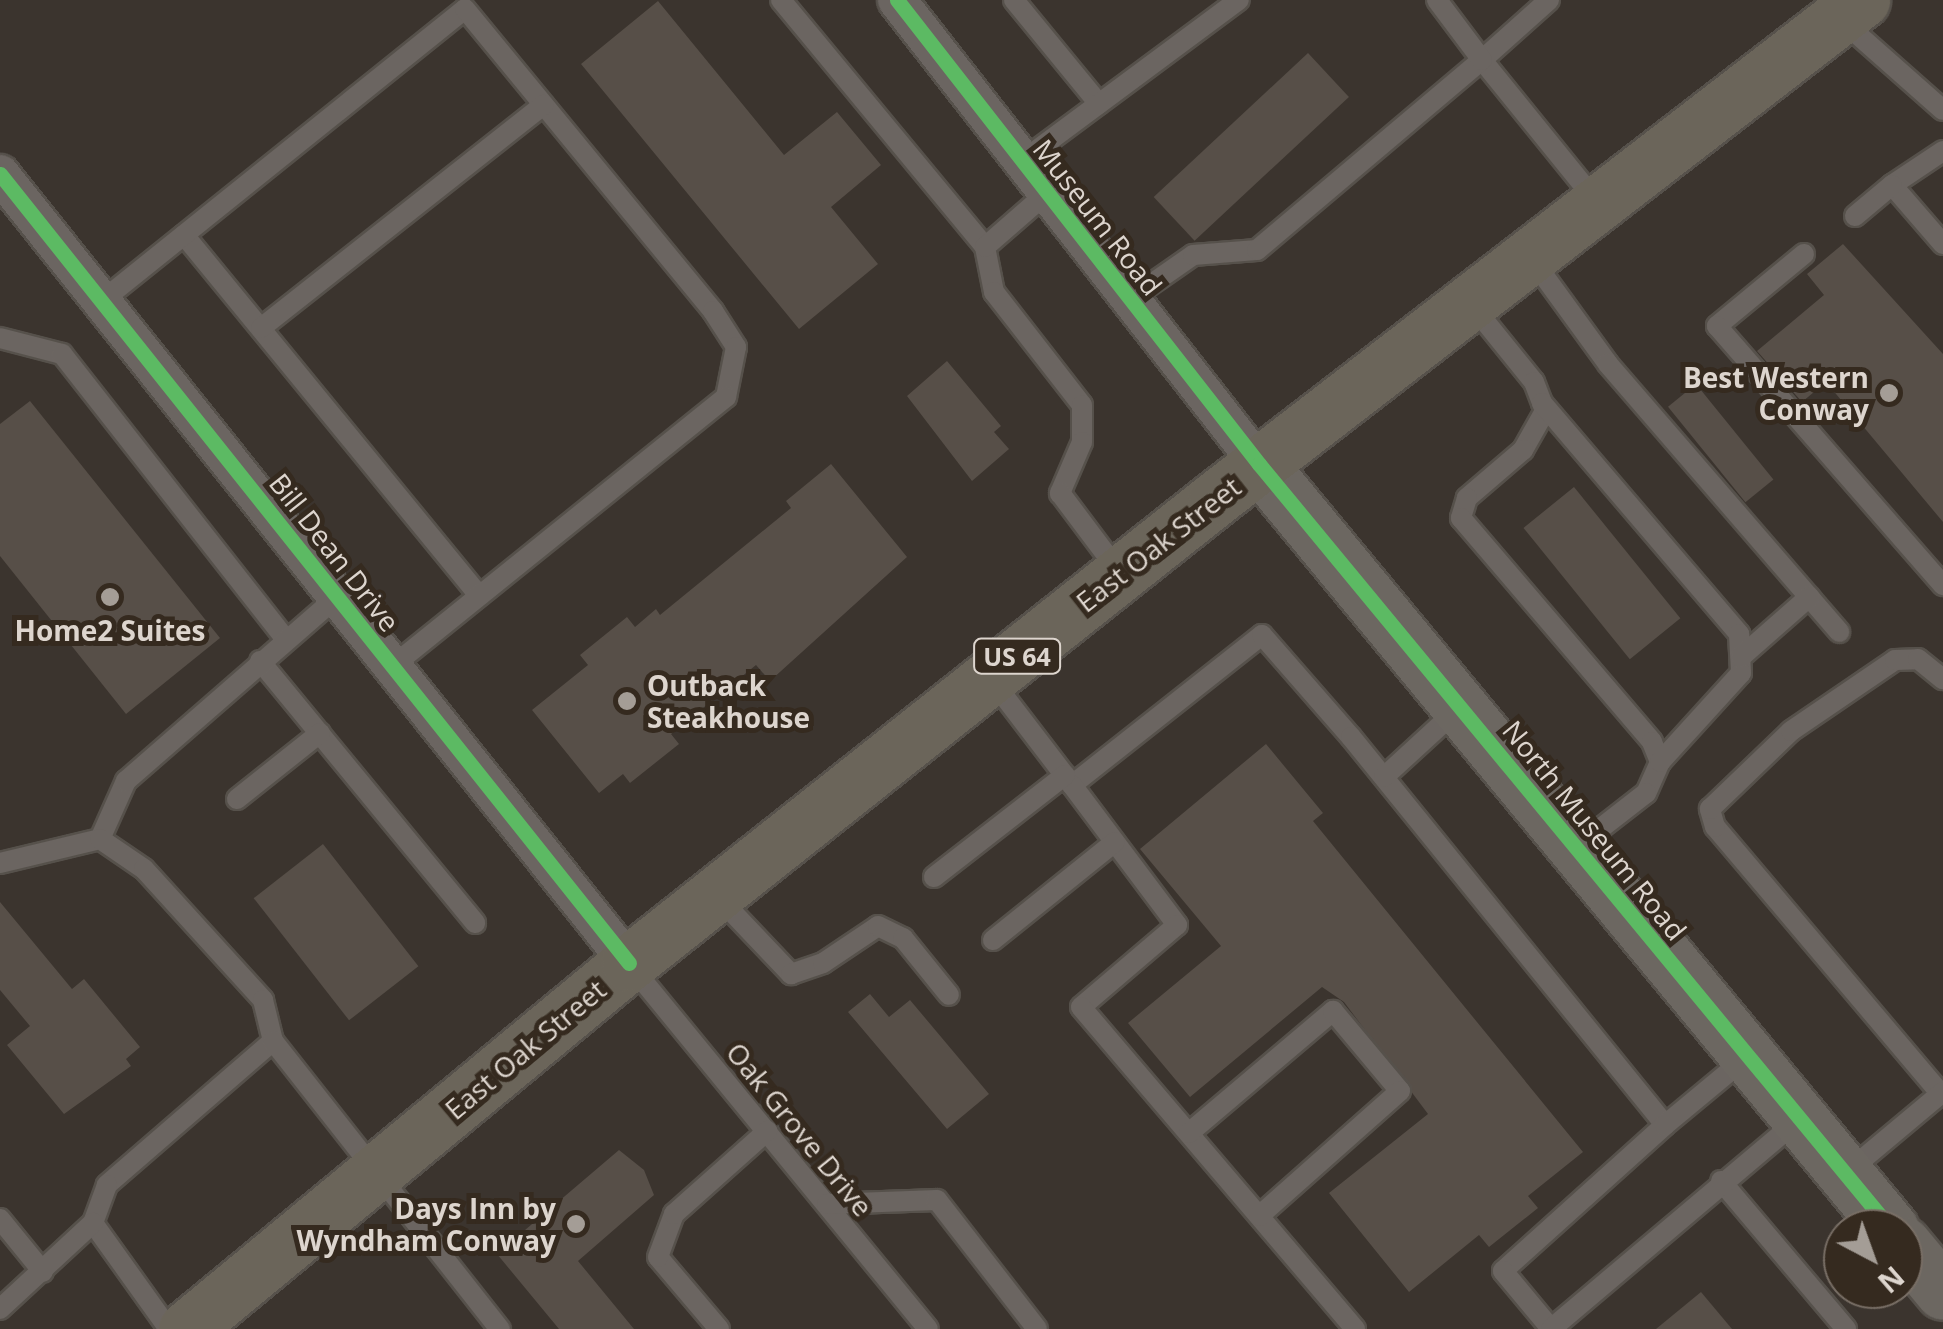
<!DOCTYPE html>
<style>
body{margin:0}
#map{position:relative;width:1943px;height:1329px;overflow:hidden;background:#3b342e;font-family:"Open Sans",sans-serif}
div>[style]{position:absolute}
.building>*{inset:0;background:#574f48;transform-origin:0 0}
.roads{filter:drop-shadow(2px 0 #56514b) drop-shadow(-2px 0 #56514b) drop-shadow(0 2px #56514b) drop-shadow(0 -2px #56514b)}
.lane>*{height:20px;margin:-10px;padding:0 10px;transform-origin:10px;border-radius:10px;background:#6b6561}
.street>*{height:38px;margin:-19px;padding:0 19px;transform-origin:19px;border-radius:19px;background:#6b6561}
.secondary>*{height:55px;margin:-27.5px;padding:0 27.5px;transform-origin:27.5px;border-radius:27.5px;background:#6c6761}
.highway>*{height:55px;margin:-27.5px;padding:0 27.5px;transform-origin:27.5px;border-radius:27.5px;background:#6b655a}
.cycleway>*{height:15px;margin:-7.5px;padding:0 7.5px;transform-origin:7.5px;border-radius:7.5px;background:#5cba63}
.dots>*{width:28px;height:28px;translate:-50% -50%;box-sizing:border-box;border:5px solid #352a1f;border-radius:50%}
span{translate:-50% -50%;white-space:nowrap;text-align:center;line-height:1.15;-webkit-text-stroke:10px #352a1f;paint-order:stroke}
.shield-label span{padding:2px 8px;background:#352a1f;border:2px solid;border-radius:8px;-webkit-text-stroke-width:0}
.shield-label{font-size:25px;color:#ddd5ce;font-weight:700}
.street-label{font-size:28px;color:#ddd5ce}
.poi-label{font-size:28px;color:#ddd5ce;font-weight:700}
.right{translate:-100% -50%;text-align:right}
.left{translate:0 -50%;text-align:left}
.north{position:absolute;left:1823px;top:1209px;width:100px;height:100px;box-sizing:border-box;background:#352a1f;border:2px solid #786e65;border-radius:50%;rotate:139deg;font-size:28px;font-weight:700;line-height:40px;text-align:center;color:#ddd5ce}
.north::after{content:'';display:block;margin:auto;width:35px;height:45px;background:#a49d96;clip-path:polygon(50% 0,100% 100%,50% 72%,0 100%)}
</style>
<div id="map">
<div class="building">
<div style="clip-path:polygon(658px 1px,784px 155px,837px 112px,881px 165px,831px 207px,878px 264px,799px 329px,581px 64px)"></div>
<div style="left:1308px;top:53px;width:60px;height:211px;rotate:47deg"></div>
<div style="clip-path:polygon(1843px 244px,1943px 354px,1943px 522px,1826px 382px,1802px 402px,1757px 351px,1824px 295px,1807px 274px)"></div>
<div style="clip-path:polygon(947px 361px,1001px 426px,994px 432px,1009px 449px,972px 481px,907px 396px)"></div>
<div style="left:1696px;top:384px;width:123px;height:36px;rotate:51deg"></div>
<div style="clip-path:polygon(30px 401px,220px 638px,126px 714px,0 556px,0 424px)"></div>
<div style="clip-path:polygon(831px 464px,907px 557px,770px 681px,756px 665px,671px 734px,679px 744px,630px 783px,623px 774px,599px 793px,532px 710px,588px 665px,580px 655px,627px 617px,635px 627px,656px 609px,660px 615px,791px 508px,786px 501px)"></div>
<div style="left:1574px;top:487px;width:169px;height:65px;rotate:51deg"></div>
<div style="clip-path:polygon(1266px 744px,1323px 813px,1313px 821px,1583px 1152px,1528px 1196px,1538px 1208px,1489px 1247px,1479px 1235px,1409px 1292px,1329px 1193px,1428px 1114px,1344px 1002px,1322px 987px,1190px 1097px,1128px 1023px,1221px 946px,1140px 849px)"></div>
<div style="left:323px;top:844px;width:155px;height:88px;rotate:52deg"></div>
<div style="clip-path:polygon(0 902px,72px 989px,84px 979px,140px 1047px,126px 1059px,131px 1066px,64px 1114px,7px 1045px,30px 1026px,0 990px)"></div>
<div style="clip-path:polygon(870px 994px,889px 1017px,910px 1000px,989px 1094px,947px 1129px,848px 1012px)"></div>
<div style="clip-path:polygon(619px 1150px,644px 1170px,654px 1195px,578px 1261px,634px 1329px,559px 1329px,497px 1254px)"></div>
<div style="clip-path:polygon(1701px 1292px,1732px 1329px,1656px 1329px)"></div>
</div>
<div class="roads">
<div class="lane">
<div style="left:781px;top:0;width:320px;rotate:50.4deg"></div>
<div style="left:985px;top:247px;width:46px;rotate:78.7deg"></div>
<div style="left:994px;top:292px;width:143px;rotate:52.1deg"></div>
<div style="left:1082px;top:405px;width:37px;rotate:90deg"></div>
<div style="left:1082px;top:442px;width:56px;rotate:113.3deg"></div>
<div style="left:1060px;top:493px;width:100px;rotate:53.1deg"></div>
<div style="left:1014px;top:0;width:134px;rotate:50.7deg"></div>
<div style="left:1549px;top:0;width:90px;rotate:138.2deg"></div>
<div style="left:1482px;top:60px;width:183px;rotate:51deg"></div>
<div style="left:1840px;top:19px;width:137px;rotate:41.5deg"></div>
<div style="left:1943px;top:151px;width:61px;rotate:146.3deg"></div>
<div style="left:1892px;top:185px;width:78px;rotate:49.2deg"></div>
<div style="left:1022px;top:161px;width:270px;rotate:-36.6deg"></div>
<div style="left:1855px;top:216px;width:48px;rotate:-40deg"></div>
<div style="left:184px;top:235px;width:466px;rotate:50.7deg"></div>
<div style="left:985px;top:247px;width:82px;rotate:-41.1deg"></div>
<div style="left:1804px;top:254px;width:113px;rotate:140.4deg"></div>
<div style="left:1717px;top:326px;width:344px;rotate:48.9deg"></div>
<div style="left:1531px;top:258px;width:131px;rotate:54deg"></div>
<div style="left:1608px;top:364px;width:354px;rotate:49.2deg"></div>
<div style="left:1130px;top:299px;width:77px;rotate:-34.9deg"></div>
<div style="left:1193px;top:255px;width:64px;rotate:-4.5deg"></div>
<div style="left:1257px;top:250px;width:294px;rotate:-40.2deg"></div>
<div style="left:1482px;top:60px;width:75px;rotate:-126.9deg"></div>
<div style="left:103px;top:300px;width:464px;rotate:-38.8deg"></div>
<div style="left:465px;top:9px;width:391px;rotate:50.6deg"></div>
<div style="left:713px;top:311px;width:43px;rotate:57.4deg"></div>
<div style="left:736px;top:347px;width:51px;rotate:101.3deg"></div>
<div style="left:726px;top:397px;width:428px;rotate:141.1deg"></div>
<div style="left:1471px;top:304px;width:100px;rotate:51.1deg"></div>
<div style="left:1534px;top:382px;width:31px;rotate:69deg"></div>
<div style="left:1545px;top:411px;width:45px;rotate:119.4deg"></div>
<div style="left:1523px;top:450px;width:74px;rotate:139.4deg"></div>
<div style="left:1467px;top:498px;width:21px;rotate:107deg"></div>
<div style="left:1461px;top:518px;width:294px;rotate:49.5deg"></div>
<div style="left:1652px;top:742px;width:22px;rotate:68deg"></div>
<div style="left:1660px;top:762px;width:34px;rotate:114deg"></div>
<div style="left:1646px;top:793px;width:86px;rotate:142.1deg"></div>
<div style="left:261px;top:328px;width:360px;rotate:-38.3deg"></div>
<div style="left:0;top:338px;width:64px;rotate:14.5deg"></div>
<div style="left:62px;top:354px;width:361px;rotate:51.9deg"></div>
<div style="left:1542px;top:403px;width:304px;rotate:49.5deg"></div>
<div style="left:1739px;top:634px;width:39px;rotate:87deg"></div>
<div style="left:1741px;top:673px;width:120px;rotate:132.3deg"></div>
<div style="left:1741px;top:657px;width:91px;rotate:-41.4deg"></div>
<div style="left:260px;top:661px;width:339px;rotate:50.6deg"></div>
<div style="left:991px;top:679px;width:133px;rotate:52.6deg"></div>
<div style="left:1072px;top:785px;width:242px;rotate:-38.3deg"></div>
<div style="left:1262px;top:635px;width:135px;rotate:48.9deg"></div>
<div style="left:1351px;top:737px;width:499px;rotate:51deg"></div>
<div style="left:1665px;top:1125px;width:218px;rotate:138deg"></div>
<div style="left:1503px;top:1271px;width:70px;rotate:50.2deg"></div>
<div style="left:1384px;top:777px;width:103px;rotate:-42.6deg"></div>
<div style="left:1072px;top:785px;width:175px;rotate:53.1deg"></div>
<div style="left:1177px;top:925px;width:126px;rotate:139.5deg"></div>
<div style="left:1081px;top:1007px;width:423px;rotate:49.6deg"></div>
<div style="left:237px;top:799px;width:106px;rotate:-38.5deg"></div>
<div style="left:100px;top:839px;width:64px;rotate:-65.9deg"></div>
<div style="left:126px;top:781px;width:281px;rotate:-41.1deg"></div>
<div style="left:0;top:863px;width:103px;rotate:-13.5deg"></div>
<div style="left:100px;top:839px;width:53px;rotate:34.3deg"></div>
<div style="left:144px;top:869px;width:177px;rotate:47.7deg"></div>
<div style="left:263px;top:1000px;width:42px;rotate:76.3deg"></div>
<div style="left:273px;top:1041px;width:220px;rotate:139.1deg"></div>
<div style="left:107px;top:1185px;width:40px;rotate:110.2deg"></div>
<div style="left:93px;top:1223px;width:130px;rotate:54.4deg"></div>
<div style="left:934px;top:877px;width:166px;rotate:-37.9deg"></div>
<div style="left:717px;top:896px;width:108px;rotate:46.5deg"></div>
<div style="left:791px;top:974px;width:34px;rotate:-19deg"></div>
<div style="left:823px;top:963px;width:66px;rotate:-33.9deg"></div>
<div style="left:878px;top:926px;width:28px;rotate:26deg"></div>
<div style="left:903px;top:938px;width:73px;rotate:51.1deg"></div>
<div style="left:993px;top:940px;width:156px;rotate:-38.8deg"></div>
<div style="left:630px;top:965px;width:470px;rotate:50.7deg"></div>
<div style="left:273px;top:1041px;width:367px;rotate:51.8deg"></div>
<div style="left:1941px;top:1094px;width:350px;rotate:-130.2deg"></div>
<div style="left:1715px;top:827px;width:19px;rotate:-106deg"></div>
<div style="left:1710px;top:809px;width:112px;rotate:-43.9deg"></div>
<div style="left:1791px;top:731px;width:126px;rotate:-34.3deg"></div>
<div style="left:1895px;top:660px;width:23px;rotate:-2deg"></div>
<div style="left:1918px;top:659px;width:32px;rotate:39deg"></div>
<div style="left:1665px;top:1125px;width:108px;rotate:-39.7deg"></div>
<div style="left:1189px;top:1133px;width:189px;rotate:-40.3deg"></div>
<div style="left:1333px;top:1011px;width:104px;rotate:50.1deg"></div>
<div style="left:1400px;top:1091px;width:188px;rotate:138.4deg"></div>
<div style="left:1846px;top:1173px;width:126px;rotate:-39.9deg"></div>
<div style="left:1721px;top:1181px;width:194px;rotate:49.8deg"></div>
<div style="left:827px;top:1204px;width:110px;rotate:-2.1deg"></div>
<div style="left:937px;top:1200px;width:163px;rotate:52.2deg"></div>
<div style="left:0;top:1219px;width:68px;rotate:50.9deg"></div>
<div style="left:0;top:1309px;width:127px;rotate:-42.8deg"></div>
<div style="left:719px;top:1329px;width:94px;rotate:-130.3deg"></div>
<div style="left:658px;top:1257px;width:46px;rotate:-69.6deg"></div>
<div style="left:674px;top:1214px;width:125px;rotate:-41.7deg"></div>
<div style="left:1551px;top:1329px;width:322px;rotate:-40.2deg"></div>
</div>
<div class="street">
<div style="left:897px;top:0;width:589px;rotate:52.04deg"></div>
<div style="left:0;top:174px;width:1009px;rotate:51.44deg"></div>
</div>
<div class="secondary">
<div style="left:1259px;top:464px;width:992px;rotate:50.44deg"></div>
<div style="left:1903px;top:1244px;width:62px;rotate:50.2deg"></div>
</div>
<div class="highway">
<div style="left:186px;top:1329px;width:575px;rotate:-39.56deg"></div>
<div style="left:629px;top:963px;width:749px;rotate:-38.38deg"></div>
<div style="left:1216px;top:498px;width:816px;rotate:-37.63deg"></div>
</div>
</div>
<div class="cycleway">
<div style="left:897px;top:0;width:589px;rotate:52.04deg"></div>
<div style="left:1259px;top:464px;width:992px;rotate:50.44deg"></div>
<div style="left:0;top:174px;width:1009px;rotate:51.44deg"></div>
</div>
<div class="dots">
<div style="left:1889px;top:393px;background:#a49d96"></div>
<div style="left:110px;top:597px;background:#a49d96"></div>
<div style="left:627px;top:701px;background:#a49d96"></div>
<div style="left:576px;top:1224px;background:#a49d96"></div>
</div>
<div class="shield-label">
<span style="left:1017px;top:656px">US 64</span>
</div>
<div class="street-label">
<span style="left:1098px;top:217px;rotate:52deg">Museum Road</span>
<span style="left:1158px;top:544px;rotate:-38deg">East Oak Street</span>
<span style="left:335px;top:552px;rotate:52deg">Bill Dean Drive</span>
<span style="left:1595px;top:830px;rotate:51deg">North Museum Road</span>
<span style="left:525px;top:1049px;rotate:-40deg">East Oak Street</span>
<span style="left:800px;top:1129px;rotate:51deg">Oak Grove Drive</span>
</div>
<div class="poi-label">
<span class="right" style="left:1869px;top:393px">Best Western<br>Conway</span>
<span style="left:110px;top:630px">Home2 Suites</span>
<span class="left" style="left:647px;top:701px">Outback<br>Steakhouse</span>
<span class="right" style="left:556px;top:1224px">Days Inn by<br>Wyndham Conway</span>
</div>
<div class="north">N</div>
</div>
